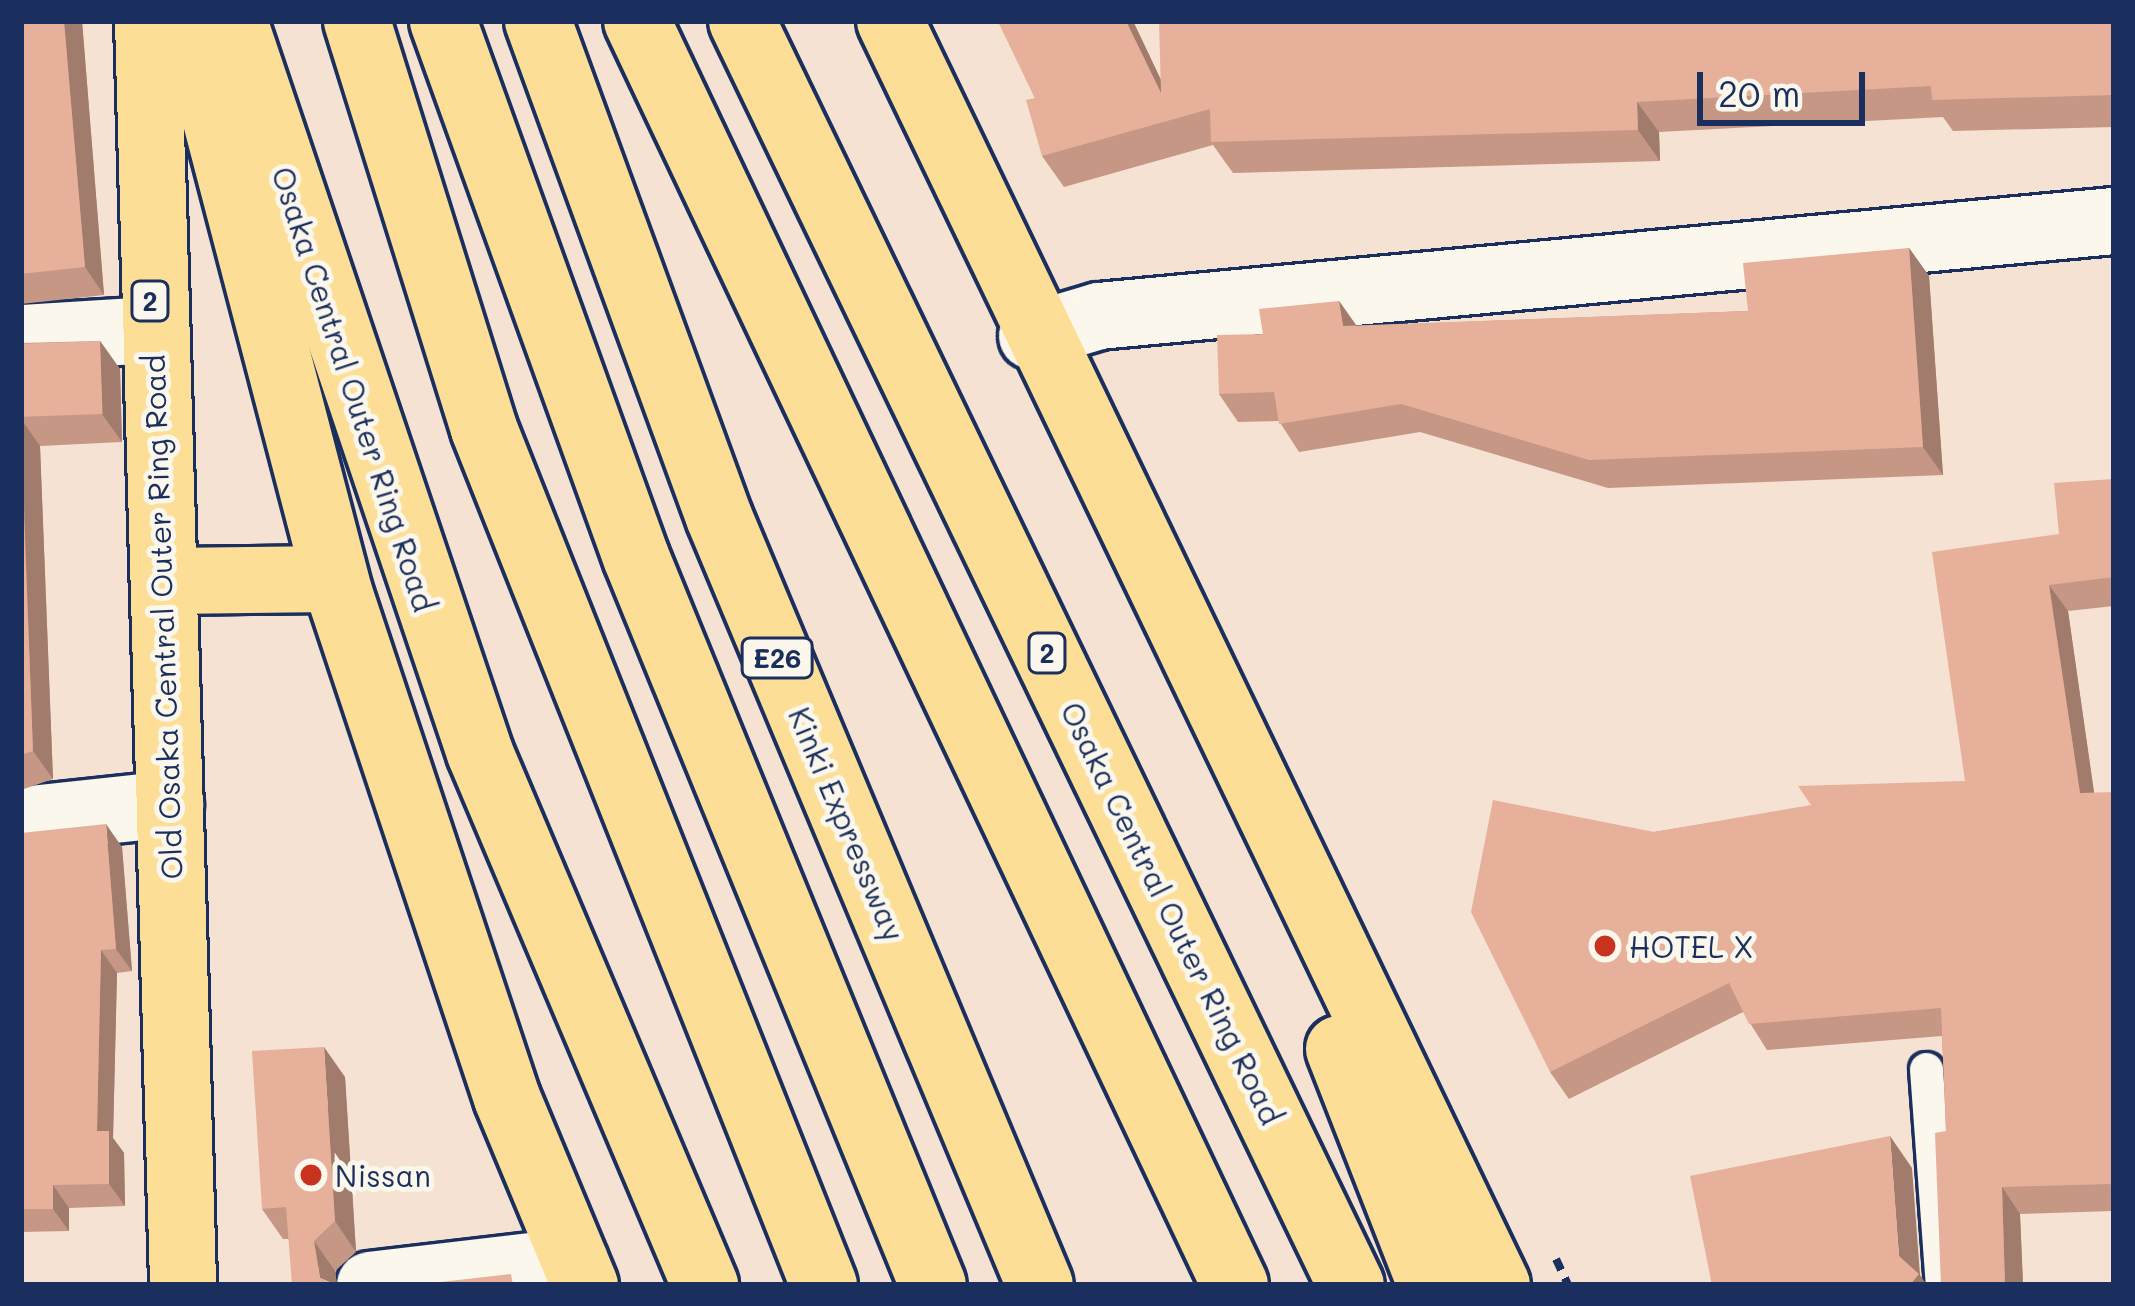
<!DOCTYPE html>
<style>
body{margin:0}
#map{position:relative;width:2135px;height:1306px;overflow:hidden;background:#f5e2d3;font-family:Mali,sans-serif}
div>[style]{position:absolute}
.path>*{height:8px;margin-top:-4px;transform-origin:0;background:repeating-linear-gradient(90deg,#1b2f5e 0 12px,transparent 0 21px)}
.roads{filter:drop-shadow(3px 0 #1b2f5e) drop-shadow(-3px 0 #1b2f5e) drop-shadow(0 3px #1b2f5e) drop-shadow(0 -3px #1b2f5e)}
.lane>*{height:33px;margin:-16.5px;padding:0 16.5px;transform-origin:16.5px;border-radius:16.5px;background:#fbf7ec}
.street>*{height:66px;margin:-33px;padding:0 33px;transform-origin:33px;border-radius:33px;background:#fbf7ec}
.secondary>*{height:66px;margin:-33px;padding:0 33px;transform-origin:33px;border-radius:33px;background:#fbf7ec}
.primary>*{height:66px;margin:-33px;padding:0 33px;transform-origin:33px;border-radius:33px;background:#fdde96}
.highway>*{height:66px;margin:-33px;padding:0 33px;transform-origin:33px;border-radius:33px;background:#fdde96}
.wall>*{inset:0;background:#c69784}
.shaded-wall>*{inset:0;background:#a17b6c}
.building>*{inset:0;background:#e6b09a;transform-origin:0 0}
.dots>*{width:33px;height:33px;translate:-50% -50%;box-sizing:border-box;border:6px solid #fbf7ec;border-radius:50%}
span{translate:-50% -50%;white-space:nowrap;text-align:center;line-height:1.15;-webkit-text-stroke:10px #fbf7ec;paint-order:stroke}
.shield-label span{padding:3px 9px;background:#fbf7ec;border:3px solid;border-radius:9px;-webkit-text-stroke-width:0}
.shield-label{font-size:27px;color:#1b2f5e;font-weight:700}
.street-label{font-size:30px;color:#1b2f5e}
.poi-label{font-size:30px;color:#1b2f5e}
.left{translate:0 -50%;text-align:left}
.frame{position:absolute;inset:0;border:24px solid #1b2f5e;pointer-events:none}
.scale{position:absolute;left:1697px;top:72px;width:168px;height:54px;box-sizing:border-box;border:6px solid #1b2f5e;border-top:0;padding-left:15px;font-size:36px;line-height:42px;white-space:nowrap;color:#1b2f5e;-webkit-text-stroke:9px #fbf7ec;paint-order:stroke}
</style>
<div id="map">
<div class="path">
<div style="left:1556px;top:1259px;width:29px;rotate:65deg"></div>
</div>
<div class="roads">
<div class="lane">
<div style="left:1926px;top:1069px;width:217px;rotate:85.8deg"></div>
</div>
<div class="street">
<div style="left:21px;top:338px;width:130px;rotate:-3.5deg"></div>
<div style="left:21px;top:820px;width:150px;rotate:-6.1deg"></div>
<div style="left:370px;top:1285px;width:206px;rotate:-6.7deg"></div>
</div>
<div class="secondary">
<div style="left:1032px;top:336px;width:70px;rotate:-16.6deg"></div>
<div style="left:1099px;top:316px;width:1019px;rotate:-5.35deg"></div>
</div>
<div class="primary">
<div style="left:148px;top:21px;width:1264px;rotate:88.41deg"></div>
<div style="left:207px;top:21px;width:46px;rotate:96.2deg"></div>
<div style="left:202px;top:67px;width:543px;rotate:75.37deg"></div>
<div style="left:339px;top:592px;width:533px;rotate:71.63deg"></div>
<div style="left:507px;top:1098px;width:203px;rotate:67.4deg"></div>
<div style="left:234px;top:21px;width:772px;rotate:71.42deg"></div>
<div style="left:480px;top:753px;width:578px;rotate:67.07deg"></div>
<div style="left:742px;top:21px;width:1403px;rotate:64.28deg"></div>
<div style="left:890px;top:21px;width:1402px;rotate:64.35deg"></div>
<div style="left:164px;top:581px;width:171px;rotate:-0.7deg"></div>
<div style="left:1339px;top:1049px;width:253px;rotate:68.7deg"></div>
</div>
<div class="highway">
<div style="left:357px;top:21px;width:427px;rotate:72.7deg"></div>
<div style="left:484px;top:429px;width:921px;rotate:68.34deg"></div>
<div style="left:443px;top:21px;width:570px;rotate:70.2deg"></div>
<div style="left:636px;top:557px;width:786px;rotate:67.81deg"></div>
<div style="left:538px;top:21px;width:528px;rotate:69.95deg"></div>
<div style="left:719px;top:517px;width:832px;rotate:67.32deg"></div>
<div style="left:637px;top:21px;width:1398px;rotate:64.68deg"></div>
</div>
</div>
<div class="wall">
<div style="clip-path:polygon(21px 21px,82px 21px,104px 295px,21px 304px)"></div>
<div style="clip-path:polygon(998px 21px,1133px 21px,1160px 78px,2114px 21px,2114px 127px,1953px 131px,1943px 117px,1659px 132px,1660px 161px,1233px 173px,1213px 145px,1064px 187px,1042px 156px,1035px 98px)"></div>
<div style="clip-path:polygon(1909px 248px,1929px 276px,1943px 475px,1608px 488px,1420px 432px,1299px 452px,1279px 421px,1238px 422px,1219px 394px,1263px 334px,1339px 301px,1356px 326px,1748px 311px)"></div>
<div style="clip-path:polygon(100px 341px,120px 369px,122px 442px,40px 446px,53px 779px,21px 790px,21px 343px)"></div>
<div style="clip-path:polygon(2114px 479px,2114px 606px,2068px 611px,2094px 793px,2112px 1211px,2020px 1214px,2023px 1285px,1941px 1285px,1946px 1131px,1942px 1036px,1767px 1050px,1743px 1012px,1569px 1099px,1550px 1072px,1654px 832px,1965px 781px,2059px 534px)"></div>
<div style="clip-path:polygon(21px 833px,122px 847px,132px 971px,117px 973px,113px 1138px,124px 1153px,125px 1206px,69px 1208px,69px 1231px,21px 1232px)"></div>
<div style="clip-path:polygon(345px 1077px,356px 1252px,335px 1271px,337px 1285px,288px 1239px,283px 1239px,262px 1209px)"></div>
</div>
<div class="shaded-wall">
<div style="clip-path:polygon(64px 21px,82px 21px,104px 295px,85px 267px)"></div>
<div style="clip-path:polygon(1126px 21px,1133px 21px,1179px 118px,1161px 93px)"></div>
<div style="clip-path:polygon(1637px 102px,1659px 132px,1660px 161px,1638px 130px)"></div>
<div style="clip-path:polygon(1909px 248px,1929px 276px,1943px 475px,1923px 447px)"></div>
<div style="clip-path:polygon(1339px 301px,1359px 329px,1343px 326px)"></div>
<div style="clip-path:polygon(100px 341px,120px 369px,122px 442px,102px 414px)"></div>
<div style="clip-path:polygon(21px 419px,40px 446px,53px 779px,33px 751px)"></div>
<div style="clip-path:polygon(2049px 585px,2068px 611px,2098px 820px,2080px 793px)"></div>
<div style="clip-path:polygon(106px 824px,122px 847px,132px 971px,116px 949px)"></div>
<div style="clip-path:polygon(101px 950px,117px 973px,113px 1138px,124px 1153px,125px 1206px,109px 1184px,97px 1131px)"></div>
<div style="clip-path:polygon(324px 1047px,345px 1077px,356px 1252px,335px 1221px)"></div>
<div style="clip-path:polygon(1890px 1136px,1912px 1168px,1920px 1275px,1927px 1285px,1910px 1285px,1899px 1256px)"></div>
<div style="clip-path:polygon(53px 1185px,69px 1208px,69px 1231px,53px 1209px)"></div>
<div style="clip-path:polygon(2002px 1187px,2020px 1214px,2023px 1285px,2005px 1285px)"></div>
<div style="clip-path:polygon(314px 1241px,335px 1271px,337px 1285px,320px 1278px)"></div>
</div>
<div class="building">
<div style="clip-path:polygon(21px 21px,64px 21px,85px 267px,21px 274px)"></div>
<div style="clip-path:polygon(998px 21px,1126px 21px,1161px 93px,1159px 21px,2114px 21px,2114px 95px,1932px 100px,1931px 86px,1637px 102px,1638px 130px,1211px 142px,1210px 109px,1042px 156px,1026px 100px,1035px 98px)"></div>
<div style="clip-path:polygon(1909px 248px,1923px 447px,1589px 460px,1401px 404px,1279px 424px,1274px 392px,1219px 394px,1217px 335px,1263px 334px,1259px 309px,1339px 301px,1343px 326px,1748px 311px,1743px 263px)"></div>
<div style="left:100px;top:341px;width:73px;height:79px;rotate:88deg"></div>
<div style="clip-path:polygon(21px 442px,33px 751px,21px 755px)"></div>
<div style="clip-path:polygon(2114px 479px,2114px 577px,2049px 585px,2080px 793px,2114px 792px,2114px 1285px,2111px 1184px,2002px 1187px,2005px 1285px,1941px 1285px,1935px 1133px,1946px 1131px,1941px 1008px,1749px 1024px,1729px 983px,1550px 1072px,1471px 912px,1493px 800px,1654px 832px,1811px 805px,1798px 786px,1965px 781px,1932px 552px,2059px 534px,2054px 483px)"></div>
<div style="clip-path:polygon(106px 824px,116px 949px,101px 950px,97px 1131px,109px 1131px,109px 1184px,53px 1185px,53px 1209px,21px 1209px,21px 833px)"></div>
<div style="clip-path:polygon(324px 1047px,335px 1221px,314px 1241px,320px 1278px,336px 1285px,292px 1285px,286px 1207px,262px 1209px,252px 1051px)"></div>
<div style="clip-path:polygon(1890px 1136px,1899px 1256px,1919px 1274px,1910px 1285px,1712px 1285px,1690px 1176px)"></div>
<div style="clip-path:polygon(511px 1274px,513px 1285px,414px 1285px)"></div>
</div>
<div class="dots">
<div style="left:1605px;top:946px;background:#c8321e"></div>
<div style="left:311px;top:1175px;background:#c8321e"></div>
</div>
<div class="shield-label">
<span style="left:150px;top:301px">2</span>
<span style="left:1047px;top:653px">2</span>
<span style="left:777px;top:658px">E26</span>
</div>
<div class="street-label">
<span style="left:354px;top:389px;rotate:72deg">Osaka Central Outer Ring Road</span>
<span style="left:162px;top:617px;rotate:-92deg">Old Osaka Central Outer Ring Road</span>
<span style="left:847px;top:824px;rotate:67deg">Kinki Expressway</span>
<span style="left:1172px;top:913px;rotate:64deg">Osaka Central Outer Ring Road</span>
</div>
<div class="poi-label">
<span class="left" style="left:1629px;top:946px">HOTEL X</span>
<span class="left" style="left:335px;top:1175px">Nissan</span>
</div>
<div class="frame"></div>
<div class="scale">20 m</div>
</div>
